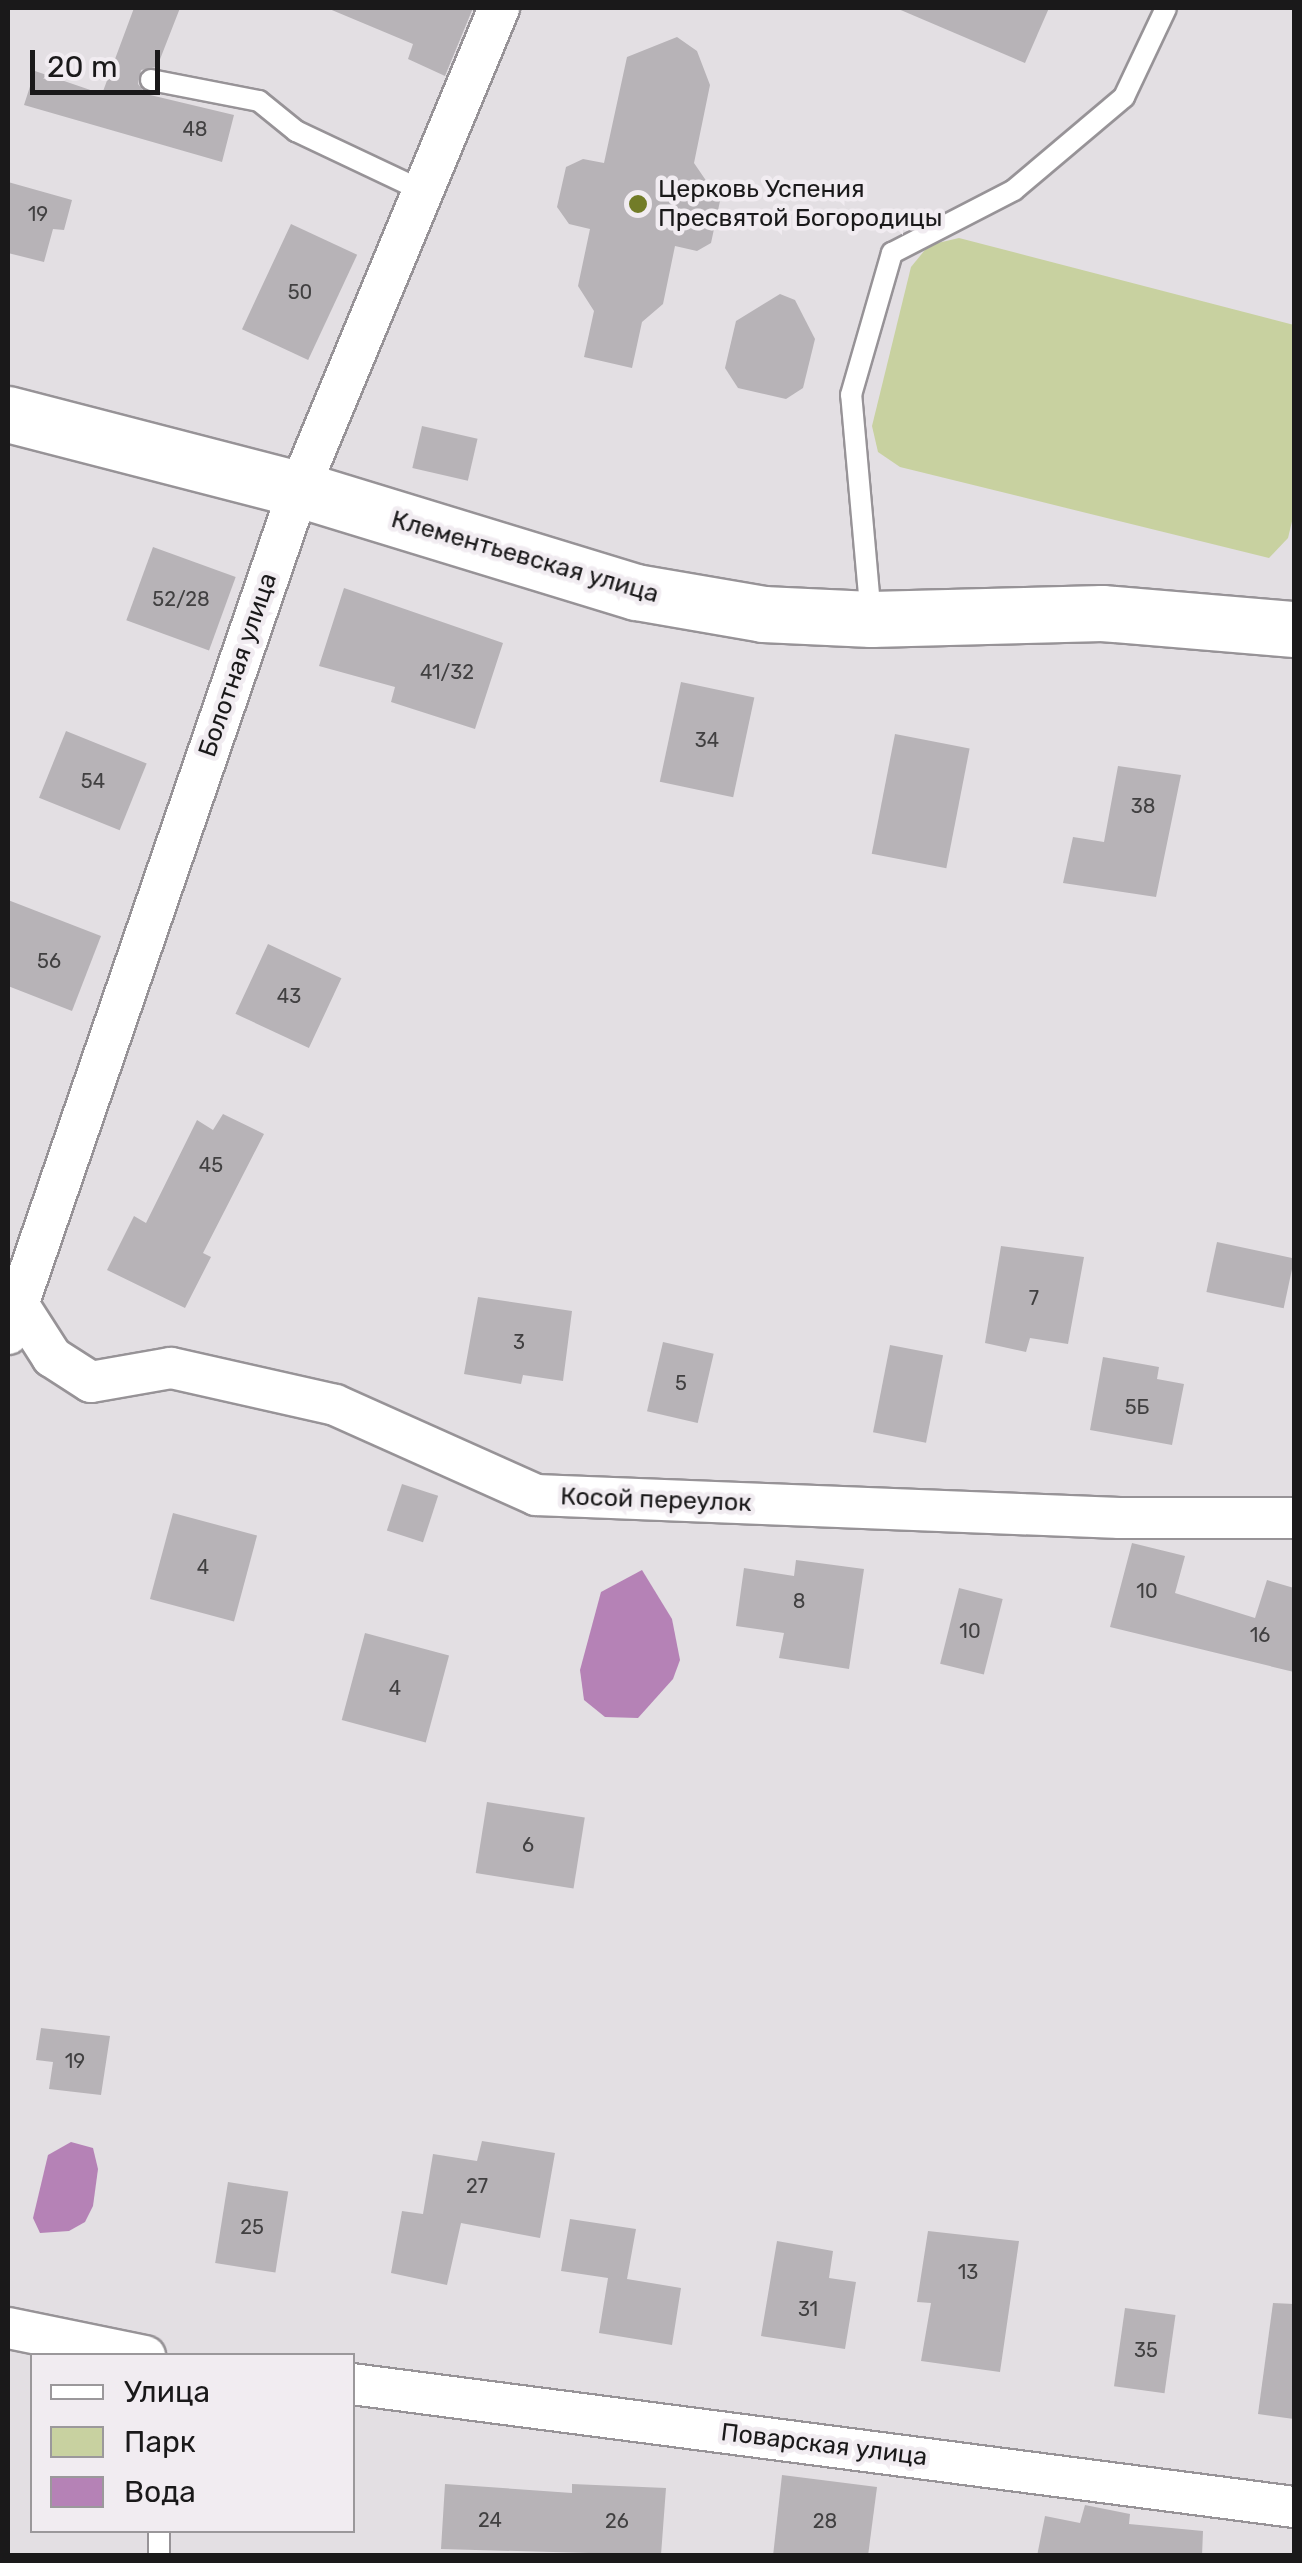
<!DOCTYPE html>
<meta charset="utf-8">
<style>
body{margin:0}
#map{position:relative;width:1302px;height:2563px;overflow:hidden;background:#e3dfe3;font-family:Rubik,sans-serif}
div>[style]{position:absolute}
.green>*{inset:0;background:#c8d1a0}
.water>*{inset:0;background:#b582b6}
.building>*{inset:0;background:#b7b3b7;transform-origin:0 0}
.roads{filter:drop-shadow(2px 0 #979397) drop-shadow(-2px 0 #979397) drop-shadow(0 2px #979397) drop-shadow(0 -2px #979397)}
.lane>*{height:20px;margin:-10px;padding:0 10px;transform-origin:10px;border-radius:10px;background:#fff}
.street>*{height:40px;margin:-20px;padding:0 20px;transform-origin:20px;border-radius:20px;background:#fff}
.secondary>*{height:55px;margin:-27.5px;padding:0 27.5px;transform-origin:27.5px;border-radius:27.5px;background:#fff}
.dots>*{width:28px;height:28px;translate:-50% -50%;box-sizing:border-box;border:5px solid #f1ecf1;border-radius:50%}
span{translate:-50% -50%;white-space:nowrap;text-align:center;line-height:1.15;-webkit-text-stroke:9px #f1ecf1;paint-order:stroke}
.number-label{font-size:20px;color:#414041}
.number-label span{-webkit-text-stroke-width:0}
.poi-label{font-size:25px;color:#1a191a}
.left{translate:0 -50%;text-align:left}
.street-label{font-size:25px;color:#1a191a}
.frame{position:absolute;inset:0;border:10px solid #1a191a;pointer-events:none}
.legend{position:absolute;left:30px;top:2353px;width:325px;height:180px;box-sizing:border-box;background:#f1ecf1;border:2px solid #9b989b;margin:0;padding:12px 18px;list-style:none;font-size:30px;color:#1a191a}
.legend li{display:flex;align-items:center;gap:20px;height:50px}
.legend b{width:50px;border:2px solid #9b989b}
.scale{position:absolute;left:30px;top:50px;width:130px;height:45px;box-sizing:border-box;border:5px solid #1a191a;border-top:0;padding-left:12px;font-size:30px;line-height:35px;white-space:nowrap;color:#1a191a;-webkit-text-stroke:8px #f1ecf1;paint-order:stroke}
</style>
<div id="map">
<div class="green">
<div style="clip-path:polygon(959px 238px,1294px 325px,1294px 513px,1288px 538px,1269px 558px,900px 467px,878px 452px,872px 426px,911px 267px,929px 245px)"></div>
</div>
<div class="water">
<div style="clip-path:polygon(642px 1570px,672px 1619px,680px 1660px,673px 1679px,638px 1718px,605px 1717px,584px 1700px,580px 1670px,601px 1592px)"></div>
<div style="clip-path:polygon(71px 2142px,93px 2148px,98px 2169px,93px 2206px,85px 2222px,69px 2231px,40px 2233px,33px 2218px,48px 2155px)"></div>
</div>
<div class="building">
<div style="clip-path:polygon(134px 8px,180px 8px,157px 67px,141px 70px,138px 84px,146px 94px,234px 115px,222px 162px,24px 105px,35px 71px,102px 94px)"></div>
<div style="clip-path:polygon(327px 8px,473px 8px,445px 76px,408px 59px,413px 44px)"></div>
<div style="clip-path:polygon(896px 8px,1049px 8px,1025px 63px)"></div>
<div style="clip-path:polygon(677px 37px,697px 51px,710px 85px,694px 163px,720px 201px,711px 243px,697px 251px,675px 246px,663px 304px,642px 322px,632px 368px,584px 357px,594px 311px,578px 286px,590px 229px,569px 224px,557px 207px,566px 167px,583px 159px,604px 163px,627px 57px)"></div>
<div style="clip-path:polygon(8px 182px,72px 200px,64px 230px,53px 229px,44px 262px,8px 253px)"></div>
<div style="left:291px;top:224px;width:73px;height:116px;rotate:25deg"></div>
<div style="clip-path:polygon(780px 294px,795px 300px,815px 339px,803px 388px,786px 399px,738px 388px,725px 368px,736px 321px)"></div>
<div style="left:422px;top:426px;width:57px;height:43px;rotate:13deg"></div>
<div style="left:153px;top:547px;width:88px;height:78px;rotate:20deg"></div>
<div style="clip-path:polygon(344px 588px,503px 643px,475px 729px,391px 702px,395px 687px,319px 666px)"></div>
<div style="left:681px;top:682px;width:75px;height:102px;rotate:12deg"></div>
<div style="left:66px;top:731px;width:87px;height:72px;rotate:22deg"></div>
<div style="left:895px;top:734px;width:76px;height:122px;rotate:11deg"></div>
<div style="clip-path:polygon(1118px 766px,1181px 775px,1156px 897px,1063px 883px,1073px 837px,1104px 842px)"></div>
<div style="clip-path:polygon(8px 900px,101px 936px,72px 1011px,8px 986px)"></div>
<div style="left:268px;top:944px;width:81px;height:77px;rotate:25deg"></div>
<div style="clip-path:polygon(223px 1114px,264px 1134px,203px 1253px,211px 1257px,185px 1308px,107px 1270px,134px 1216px,146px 1223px,197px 1120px,213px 1130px)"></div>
<div style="left:1217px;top:1242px;width:79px;height:51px;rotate:12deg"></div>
<div style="clip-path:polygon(1001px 1246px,1084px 1257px,1068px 1344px,1030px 1338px,1026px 1352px,985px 1343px)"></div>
<div style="clip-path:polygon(478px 1297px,572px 1311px,563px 1381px,523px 1375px,521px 1384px,464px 1374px)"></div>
<div style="left:663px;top:1342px;width:52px;height:71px;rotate:13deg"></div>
<div style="left:890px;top:1345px;width:54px;height:89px;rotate:11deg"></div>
<div style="clip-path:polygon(1103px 1357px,1159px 1367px,1157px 1379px,1184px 1384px,1172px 1445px,1090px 1430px)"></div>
<div style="left:402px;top:1484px;width:38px;height:49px;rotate:18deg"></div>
<div style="left:173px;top:1513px;width:87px;height:89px;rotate:15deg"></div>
<div style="clip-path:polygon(1132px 1543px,1185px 1556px,1175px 1593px,1255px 1618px,1267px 1580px,1294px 1588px,1294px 1672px,1110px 1627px)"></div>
<div style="clip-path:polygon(796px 1560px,864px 1569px,849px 1669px,779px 1658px,784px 1633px,736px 1626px,744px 1568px,794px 1576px)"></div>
<div style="left:959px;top:1588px;width:45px;height:78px;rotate:14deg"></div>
<div style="left:365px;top:1633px;width:87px;height:90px;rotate:15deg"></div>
<div style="left:487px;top:1802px;width:99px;height:72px;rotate:9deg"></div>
<div style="clip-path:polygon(41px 2028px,110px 2036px,101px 2095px,49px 2089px,53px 2062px,36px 2060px)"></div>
<div style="clip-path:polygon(482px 2141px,555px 2153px,540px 2238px,461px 2223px,447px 2285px,391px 2273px,402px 2211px,423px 2214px,433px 2154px,477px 2161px)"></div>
<div style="left:228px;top:2182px;width:61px;height:82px;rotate:9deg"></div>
<div style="clip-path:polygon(570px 2219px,636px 2229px,627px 2279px,681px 2288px,672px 2345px,599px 2333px,608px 2278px,561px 2271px)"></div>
<div style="clip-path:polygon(928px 2231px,1019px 2241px,1000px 2372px,921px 2361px,931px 2303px,917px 2302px)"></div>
<div style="clip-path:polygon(777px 2241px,833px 2251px,829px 2278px,856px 2282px,845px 2349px,761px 2336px)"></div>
<div style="clip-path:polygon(1273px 2303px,1294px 2304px,1294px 2419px,1258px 2414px)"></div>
<div style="left:1125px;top:2308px;width:51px;height:79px;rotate:8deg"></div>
<div style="clip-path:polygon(782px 2475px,877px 2487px,868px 2556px,773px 2556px)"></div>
<div style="clip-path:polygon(445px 2484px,572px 2493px,572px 2484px,666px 2488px,661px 2555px,441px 2549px)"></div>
<div style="clip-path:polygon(1085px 2505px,1130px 2514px,1129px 2524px,1203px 2531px,1202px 2556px,1037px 2556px,1045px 2516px,1080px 2523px)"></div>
</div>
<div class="roads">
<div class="lane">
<div style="left:151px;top:80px;width:110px;rotate:11deg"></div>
<div style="left:259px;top:101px;width:48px;rotate:39deg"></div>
<div style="left:296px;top:131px;width:140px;rotate:25.3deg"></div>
<div style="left:871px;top:617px;width:223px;rotate:-95.1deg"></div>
<div style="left:851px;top:395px;width:148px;rotate:-73.9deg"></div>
<div style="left:892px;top:253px;width:137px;rotate:-27.3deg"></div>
<div style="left:1014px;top:190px;width:144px;rotate:-40.2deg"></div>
<div style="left:1124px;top:97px;width:98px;rotate:-64.7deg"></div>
<div style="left:159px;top:2556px;width:26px;rotate:-90deg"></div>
</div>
<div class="street">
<div style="left:18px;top:1304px;width:63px;rotate:57.3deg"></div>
<div style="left:52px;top:1357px;width:46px;rotate:32.7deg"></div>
<div style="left:91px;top:1382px;width:81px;rotate:-9.9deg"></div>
<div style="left:171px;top:1368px;width:168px;rotate:12.7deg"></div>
<div style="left:335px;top:1405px;width:220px;rotate:24.1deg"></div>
<div style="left:536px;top:1495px;width:584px;rotate:2.26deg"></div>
<div style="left:1120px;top:1518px;width:174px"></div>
<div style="left:8px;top:1334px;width:894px;rotate:-71deg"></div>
<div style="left:299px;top:489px;width:521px;rotate:-67.42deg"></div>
<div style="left:8px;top:2328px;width:140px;rotate:11.6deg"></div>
<div style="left:352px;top:2384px;width:950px;rotate:7.44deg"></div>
</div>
<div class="secondary">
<div style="left:8px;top:414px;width:301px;rotate:14.5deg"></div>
<div style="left:299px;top:489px;width:352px;rotate:17deg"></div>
<div style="left:636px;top:592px;width:129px;rotate:9.8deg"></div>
<div style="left:763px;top:614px;width:108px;rotate:2.7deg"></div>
<div style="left:871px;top:619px;width:231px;rotate:-1.5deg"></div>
<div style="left:1102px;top:613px;width:193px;rotate:4.8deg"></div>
</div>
</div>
<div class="dots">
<div style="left:638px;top:204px;background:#727c28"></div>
</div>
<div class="number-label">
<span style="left:195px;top:129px">48</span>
<span style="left:38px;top:214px">19</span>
<span style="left:300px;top:292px">50</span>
<span style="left:181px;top:599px">52/28</span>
<span style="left:447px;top:672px">41/32</span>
<span style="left:707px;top:740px">34</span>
<span style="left:93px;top:781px">54</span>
<span style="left:1143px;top:806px">38</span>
<span style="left:49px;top:961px">56</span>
<span style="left:289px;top:996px">43</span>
<span style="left:211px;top:1165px">45</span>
<span style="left:1034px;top:1298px">7</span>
<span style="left:519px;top:1342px">3</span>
<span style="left:681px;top:1383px">5</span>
<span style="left:1137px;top:1407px">5Б</span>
<span style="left:203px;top:1567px">4</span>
<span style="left:1147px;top:1591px">10</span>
<span style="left:799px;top:1601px">8</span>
<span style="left:970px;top:1631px">10</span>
<span style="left:1260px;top:1635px">16</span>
<span style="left:395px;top:1688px">4</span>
<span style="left:528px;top:1845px">6</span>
<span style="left:75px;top:2061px">19</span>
<span style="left:477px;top:2186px">27</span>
<span style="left:252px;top:2227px">25</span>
<span style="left:968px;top:2272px">13</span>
<span style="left:808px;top:2309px">31</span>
<span style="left:1146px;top:2350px">35</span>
<span style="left:490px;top:2520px">24</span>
<span style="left:617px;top:2521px">26</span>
<span style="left:825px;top:2521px">28</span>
</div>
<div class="poi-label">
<span class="left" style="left:658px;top:204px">Церковь Успения<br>Пресвятой Богородицы</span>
</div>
<div class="street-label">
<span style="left:525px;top:557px;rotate:16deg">Клементьевская улица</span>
<span style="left:238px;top:665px;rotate:-71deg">Болотная улица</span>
<span style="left:656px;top:1500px;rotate:2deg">Косой переулок</span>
<span style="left:824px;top:2445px;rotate:7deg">Поварская улица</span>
</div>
<div class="frame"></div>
<ul class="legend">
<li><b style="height:12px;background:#fff"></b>Улица</li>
<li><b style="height:28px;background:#c8d1a0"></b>Парк</li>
<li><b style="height:28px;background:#b582b6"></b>Вода</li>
</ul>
<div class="scale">20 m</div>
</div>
